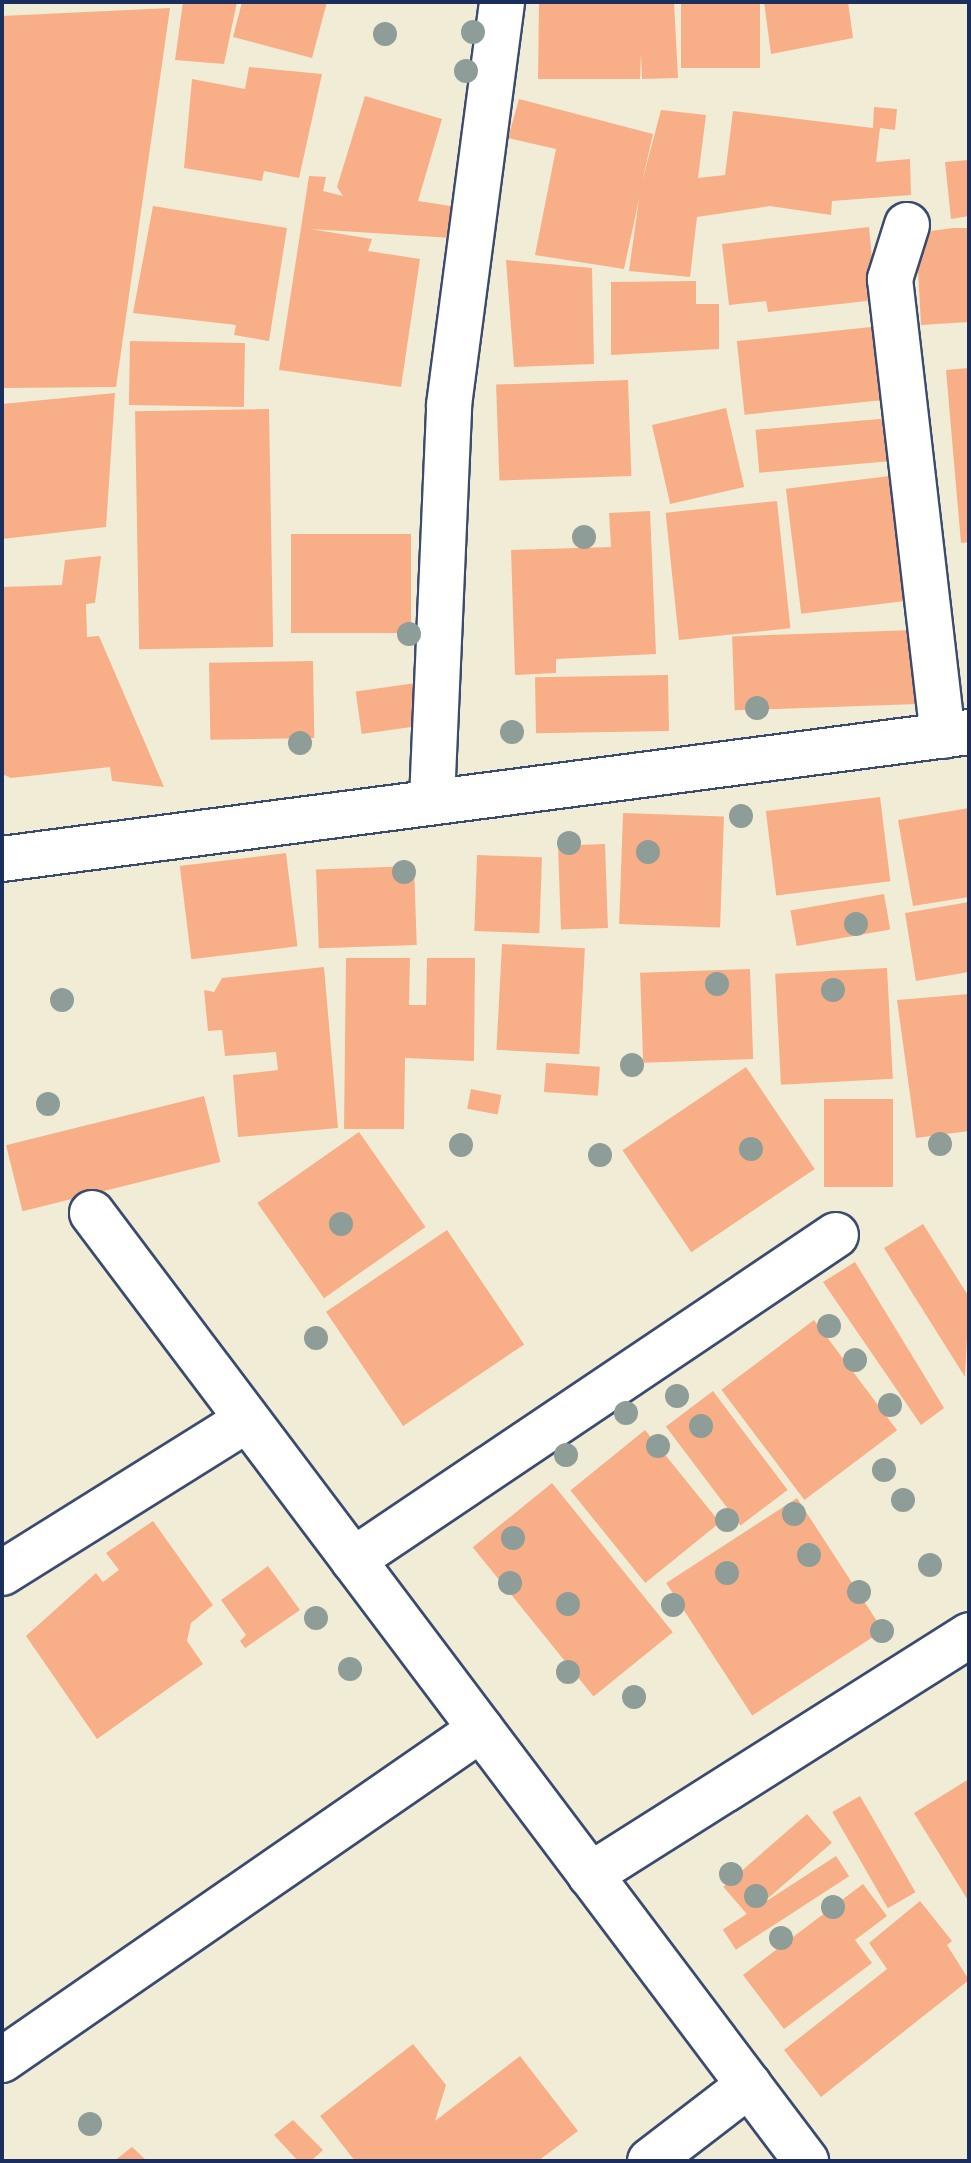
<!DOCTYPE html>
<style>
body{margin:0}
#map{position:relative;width:971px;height:2163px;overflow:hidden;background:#f1ecd6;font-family:"Indie Flower",sans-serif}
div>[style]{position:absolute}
.building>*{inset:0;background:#f8af87;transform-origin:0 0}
.roads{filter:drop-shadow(2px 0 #3b4b70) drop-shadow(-2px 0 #3b4b70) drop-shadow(0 2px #3b4b70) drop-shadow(0 -2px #3b4b70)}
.minor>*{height:44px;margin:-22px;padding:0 22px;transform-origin:22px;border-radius:22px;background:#fff}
.trees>*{width:24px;height:24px;margin:-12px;border-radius:50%;background:#8f9d98}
span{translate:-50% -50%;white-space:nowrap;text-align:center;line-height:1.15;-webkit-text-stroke:6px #fff;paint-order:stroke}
.frame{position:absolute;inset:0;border:4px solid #1b2f5e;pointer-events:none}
</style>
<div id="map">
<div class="building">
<div style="clip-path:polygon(183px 2px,237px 2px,224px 64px,175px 60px)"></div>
<div style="clip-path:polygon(242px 2px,327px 2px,312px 58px,233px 37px)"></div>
<div style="clip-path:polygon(539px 2px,674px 2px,678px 78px,642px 79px,641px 54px,640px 79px,538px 79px)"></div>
<div style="left:681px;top:2px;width:79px;height:66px"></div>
<div style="clip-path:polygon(764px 2px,848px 2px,853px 38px,771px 54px)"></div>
<div style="clip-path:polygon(170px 8px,116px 387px,2px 388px,2px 16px)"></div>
<div style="clip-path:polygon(249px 67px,322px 74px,299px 178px,264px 171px,262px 181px,184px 168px,192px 79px,245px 89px)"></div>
<div style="clip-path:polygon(365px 96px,442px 119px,418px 201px,457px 207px,452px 238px,310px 229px,372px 239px,368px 251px,420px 259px,401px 387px,279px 370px,309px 176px,326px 177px,323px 191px,343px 196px,337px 187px)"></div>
<div style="clip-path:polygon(519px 99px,653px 134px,642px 182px,661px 110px,706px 115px,698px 178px,725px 175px,733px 111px,873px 128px,874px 107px,897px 109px,895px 130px,880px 128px,876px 162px,910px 159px,911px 195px,832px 201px,831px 215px,770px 206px,697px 217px,690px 277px,629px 271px,639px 199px,624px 269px,535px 255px,556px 149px,508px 138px)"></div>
<div style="clip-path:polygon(969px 160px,969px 216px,951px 219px,945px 162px)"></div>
<div style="clip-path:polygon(153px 206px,287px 228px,269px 341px,234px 335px,236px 325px,133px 313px)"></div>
<div style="clip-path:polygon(869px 227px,876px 300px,768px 312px,766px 301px,729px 305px,722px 244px)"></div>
<div style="clip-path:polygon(953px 228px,969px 228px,969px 322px,921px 325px,916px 233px)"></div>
<div style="clip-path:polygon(506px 260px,592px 268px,594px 364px,514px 367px)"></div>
<div style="clip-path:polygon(696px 281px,696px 304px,719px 304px,719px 349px,611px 355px,611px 282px)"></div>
<div style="left:890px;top:325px;width:74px;height:154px;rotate:84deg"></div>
<div style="left:130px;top:341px;width:115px;height:64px;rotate:1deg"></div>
<div style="clip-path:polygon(969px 368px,969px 542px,961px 543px,946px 370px)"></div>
<div style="left:628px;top:380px;width:96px;height:132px;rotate:88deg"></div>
<div style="clip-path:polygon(115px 393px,106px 527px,2px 539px,2px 404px)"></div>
<div style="left:726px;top:408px;width:81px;height:76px;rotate:77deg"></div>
<div style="left:269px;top:409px;width:238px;height:134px;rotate:89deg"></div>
<div style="left:902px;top:417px;width:43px;height:147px;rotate:85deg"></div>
<div style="left:898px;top:475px;width:126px;height:113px;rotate:83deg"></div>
<div style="left:777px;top:501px;width:128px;height:112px;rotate:84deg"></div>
<div style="clip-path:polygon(650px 511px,656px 654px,556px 659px,556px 673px,515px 675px,511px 550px,611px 547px,609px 513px)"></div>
<div style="left:291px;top:534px;width:120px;height:99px"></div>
<div style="clip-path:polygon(101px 556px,95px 603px,86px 604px,87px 637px,99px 636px,164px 787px,112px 781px,110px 767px,11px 778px,2px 774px,2px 587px,62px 585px,65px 560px)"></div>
<div style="left:915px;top:630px;width:74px;height:183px;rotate:88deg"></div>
<div style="left:313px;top:661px;width:77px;height:104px;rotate:89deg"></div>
<div style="left:668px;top:675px;width:56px;height:133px;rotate:89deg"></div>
<div style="left:423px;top:682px;width:43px;height:68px;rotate:82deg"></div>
<div style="left:880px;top:797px;width:85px;height:115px;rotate:83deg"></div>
<div style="clip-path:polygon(969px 808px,969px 897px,913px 906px,898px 820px)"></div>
<div style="left:623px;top:813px;width:101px;height:111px;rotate:2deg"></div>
<div style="left:605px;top:844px;width:84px;height:47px;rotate:88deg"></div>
<div style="left:286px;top:853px;width:94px;height:107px;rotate:83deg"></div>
<div style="left:477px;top:855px;width:65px;height:76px;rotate:2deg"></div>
<div style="left:414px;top:866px;width:79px;height:98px;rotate:88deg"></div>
<div style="left:884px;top:894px;width:36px;height:95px;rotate:80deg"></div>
<div style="clip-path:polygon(969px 902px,969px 972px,916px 981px,905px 913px)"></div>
<div style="left:502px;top:944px;width:83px;height:106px;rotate:3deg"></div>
<div style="clip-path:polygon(346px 958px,410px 958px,409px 1005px,426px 1005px,427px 958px,475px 958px,474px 1061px,405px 1058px,404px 1129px,344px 1129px)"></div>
<div style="clip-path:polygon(324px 967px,338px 1128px,238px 1137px,233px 1075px,278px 1070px,276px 1052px,225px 1056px,222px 1030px,208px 1031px,204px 990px,214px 992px,222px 978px)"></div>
<div style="left:887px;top:968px;width:111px;height:112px;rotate:87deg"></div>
<div style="left:750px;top:969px;width:90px;height:110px;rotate:88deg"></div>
<div style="clip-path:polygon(969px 994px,969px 1131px,916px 1138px,897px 1000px)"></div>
<div style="left:546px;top:1063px;width:54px;height:29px;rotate:4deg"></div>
<div style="left:746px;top:1067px;width:123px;height:149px;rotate:56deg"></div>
<div style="left:471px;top:1089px;width:31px;height:20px;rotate:11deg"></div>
<div style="left:204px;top:1096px;width:68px;height:204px;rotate:76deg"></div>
<div style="left:824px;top:1099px;width:69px;height:88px"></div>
<div style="left:359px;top:1132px;width:116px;height:124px;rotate:55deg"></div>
<div style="clip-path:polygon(923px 1224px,969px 1297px,965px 1377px,884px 1248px)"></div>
<div style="left:447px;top:1230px;width:138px;height:146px;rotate:56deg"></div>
<div style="clip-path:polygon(855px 1262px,944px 1408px,921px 1425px,823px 1282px)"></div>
<div style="left:814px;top:1320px;width:138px;height:116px;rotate:53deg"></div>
<div style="left:713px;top:1391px;width:124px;height:59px;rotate:53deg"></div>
<div style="left:645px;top:1430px;width:119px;height:96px;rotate:51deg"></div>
<div style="left:552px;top:1483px;width:192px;height:102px;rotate:51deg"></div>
<div style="left:797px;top:1498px;width:158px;height:156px;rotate:57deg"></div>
<div style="clip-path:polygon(153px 1521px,213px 1605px,191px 1623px,187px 1641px,203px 1664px,97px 1739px,26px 1636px,96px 1573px,103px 1582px,119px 1570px,106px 1553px)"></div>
<div style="clip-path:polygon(268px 1566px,300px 1610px,245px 1648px,240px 1641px,246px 1635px,221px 1600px)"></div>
<div style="clip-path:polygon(969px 1779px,969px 1902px,914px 1813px)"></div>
<div style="left:860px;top:1796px;width:111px;height:32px;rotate:60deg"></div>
<div style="left:807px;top:1814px;width:38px;height:111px;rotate:49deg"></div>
<div style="left:836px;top:1856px;width:24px;height:135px;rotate:57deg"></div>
<div style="clip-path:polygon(863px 1884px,887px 1916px,855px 1940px,872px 1963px,784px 2029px,743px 1975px)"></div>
<div style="clip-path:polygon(920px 1901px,952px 1941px,947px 1945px,969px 1980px,821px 2097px,784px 2050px,887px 1969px,869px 1943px)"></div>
<div style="clip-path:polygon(413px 2044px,446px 2085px,435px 2121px,520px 2056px,578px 2131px,538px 2161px,355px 2161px,320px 2116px)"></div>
<div style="clip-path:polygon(293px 2120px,323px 2150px,311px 2161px,298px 2161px,274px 2135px)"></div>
<div style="clip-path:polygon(132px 2147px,147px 2161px,114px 2161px)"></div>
</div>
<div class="roads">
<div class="minor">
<div style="left:907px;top:225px;width:57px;rotate:107.5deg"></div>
<div style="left:890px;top:279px;width:460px;rotate:83.4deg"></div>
<div style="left:432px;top:800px;width:395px;rotate:-87.5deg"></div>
<div style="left:449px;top:405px;width:406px;rotate:-82.5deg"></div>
<div style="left:2px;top:859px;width:975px;rotate:-7.48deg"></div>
<div style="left:92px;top:1213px;width:1187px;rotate:53.01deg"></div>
<div style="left:353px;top:1560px;width:582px;rotate:-33.94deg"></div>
<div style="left:2px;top:1573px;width:289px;rotate:-32deg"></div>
<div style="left:590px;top:1875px;width:449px;rotate:-32.3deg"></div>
<div style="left:2px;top:2060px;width:582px;rotate:-34.65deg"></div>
<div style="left:650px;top:2161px;width:125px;rotate:-37.5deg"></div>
</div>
</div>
<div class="trees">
<div style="left:473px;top:32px"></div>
<div style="left:385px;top:34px"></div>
<div style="left:466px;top:71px"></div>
<div style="left:584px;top:537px"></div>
<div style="left:409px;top:634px"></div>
<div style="left:757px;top:708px"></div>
<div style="left:512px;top:732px"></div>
<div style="left:300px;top:743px"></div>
<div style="left:741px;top:816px"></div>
<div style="left:569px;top:843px"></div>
<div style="left:648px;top:852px"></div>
<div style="left:404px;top:872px"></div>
<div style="left:856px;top:924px"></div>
<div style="left:717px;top:984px"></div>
<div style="left:833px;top:990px"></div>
<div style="left:62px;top:1000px"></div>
<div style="left:632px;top:1065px"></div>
<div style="left:48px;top:1104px"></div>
<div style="left:940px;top:1144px"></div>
<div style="left:461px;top:1145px"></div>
<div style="left:751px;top:1149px"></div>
<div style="left:600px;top:1155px"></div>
<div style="left:341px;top:1224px"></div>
<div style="left:829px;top:1326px"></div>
<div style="left:316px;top:1338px"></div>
<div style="left:855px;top:1360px"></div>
<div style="left:677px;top:1396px"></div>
<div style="left:890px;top:1405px"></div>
<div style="left:626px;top:1413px"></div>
<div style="left:701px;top:1426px"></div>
<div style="left:658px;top:1446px"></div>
<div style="left:566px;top:1455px"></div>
<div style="left:884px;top:1470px"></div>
<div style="left:903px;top:1500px"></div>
<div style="left:794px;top:1514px"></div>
<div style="left:727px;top:1520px"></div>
<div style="left:513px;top:1538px"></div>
<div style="left:809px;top:1555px"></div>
<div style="left:930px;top:1565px"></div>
<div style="left:727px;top:1573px"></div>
<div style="left:510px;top:1583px"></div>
<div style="left:859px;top:1592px"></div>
<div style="left:568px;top:1604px"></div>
<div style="left:673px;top:1605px"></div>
<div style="left:316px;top:1618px"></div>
<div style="left:882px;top:1631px"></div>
<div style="left:350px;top:1669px"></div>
<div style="left:568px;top:1672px"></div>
<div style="left:634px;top:1697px"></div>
<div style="left:731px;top:1874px"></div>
<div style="left:756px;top:1896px"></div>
<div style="left:833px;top:1907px"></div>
<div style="left:781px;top:1938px"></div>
<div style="left:90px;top:2124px"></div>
</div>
<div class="frame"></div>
</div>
